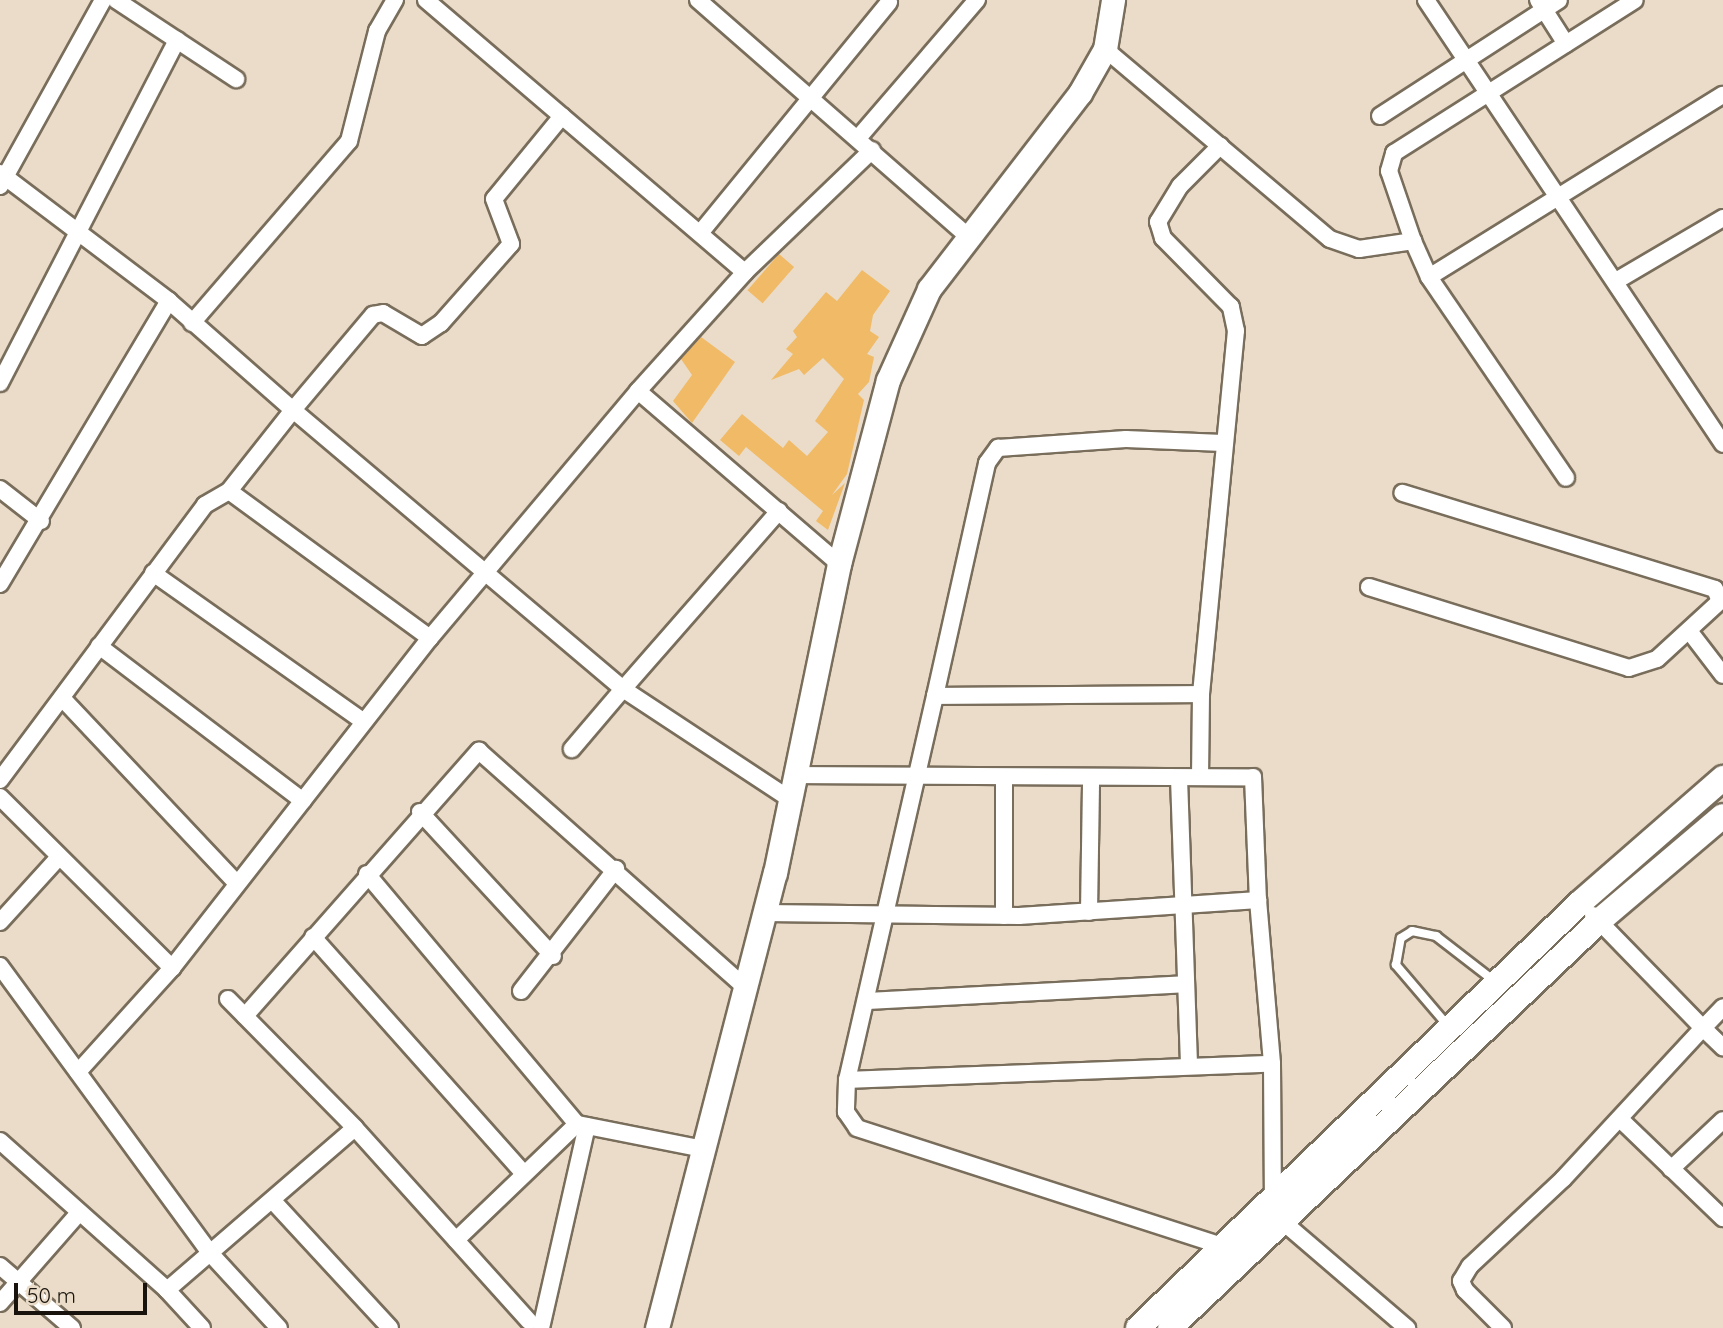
<!DOCTYPE html>
<style>
body{margin:0}
#map{position:relative;width:1723px;height:1328px;overflow:hidden;background:#eadcc8;font-family:Quicksand,sans-serif}
div>[style]{position:absolute}
.building>*{inset:0;background:#f0ba66;transform-origin:0 0}
.roads{filter:drop-shadow(2px 0 #796d5b) drop-shadow(-2px 0 #796d5b) drop-shadow(0 2px #796d5b) drop-shadow(0 -2px #796d5b)}
.lane>*{height:8px;margin:-4px;padding:0 4px;transform-origin:4px;border-radius:4px;background:#fff}
.street>*{height:16px;margin:-8px;padding:0 8px;transform-origin:8px;border-radius:8px;background:#fff}
.secondary>*{height:23px;margin:-11.5px;padding:0 11.5px;transform-origin:11.5px;border-radius:11.5px;background:#fff}
.primary>*{height:24px;margin:-12px;padding:0 12px;transform-origin:12px;border-radius:12px;background:#fff}
span{translate:-50% -50%;white-space:nowrap;text-align:center;line-height:1.15;-webkit-text-stroke:5px #eadcc8;paint-order:stroke}
.scale{position:absolute;left:14px;top:1283px;width:133px;height:32px;box-sizing:border-box;border:4px solid #18130c;border-top:0;padding-left:9px;font-size:21px;line-height:24px;white-space:nowrap;color:#18130c;-webkit-text-stroke:5px #eadcc8;paint-order:stroke}
</style>
<div id="map">
<div class="building">
<div style="left:779px;top:254px;width:20px;height:48px;rotate:41deg"></div>
<div style="clip-path:polygon(862px 270px,890px 291px,873px 315px,870px 331px,879px 337px,867px 354px,874px 357px,869px 382px,858px 394px,864px 400px,847px 474px,832px 495px,845px 483px,828px 530px,816px 521px,823px 511px,746px 447px,739px 456px,720px 440px,742px 414px,783px 448px,789px 440px,807px 456px,828px 432px,815px 421px,844px 379px,823px 358px,804px 375px,799px 369px,771px 380px,793px 354px,786px 349px,797px 337px,793px 331px,826px 292px,837px 301px)"></div>
<div style="clip-path:polygon(701px 337px,735px 362px,692px 423px,673px 401px,692px 375px,681px 359px)"></div>
</div>
<div class="roads">
<div class="lane">
<div style="left:1449px;top:1027px;width:82px;rotate:-130.5deg"></div>
<div style="left:1396px;top:965px;width:27px;rotate:-80deg"></div>
<div style="left:1401px;top:938px;width:13px;rotate:-32deg"></div>
<div style="left:1412px;top:931px;width:25px;rotate:12deg"></div>
<div style="left:1436px;top:936px;width:72px;rotate:37.7deg"></div>
</div>
<div class="street">
<div style="left:116px;top:0;width:144px;rotate:33.4deg"></div>
<div style="left:426px;top:0;width:419px;rotate:40.5deg"></div>
<div style="left:698px;top:0;width:360px;rotate:41.2deg"></div>
<div style="left:1426px;top:0;width:534px;rotate:56.22deg"></div>
<div style="left:1538px;top:0;width:52px;rotate:57.5deg"></div>
<div style="left:1105px;top:49px;width:294px;rotate:40.2deg"></div>
<div style="left:1330px;top:239px;width:31px;rotate:19deg"></div>
<div style="left:1359px;top:249px;width:55px;rotate:-8.4deg"></div>
<div style="left:1413px;top:241px;width:39px;rotate:66deg"></div>
<div style="left:1429px;top:277px;width:346px;rotate:-31.8deg"></div>
<div style="left:562px;top:116px;width:107px;rotate:129.3deg"></div>
<div style="left:494px;top:199px;width:48px;rotate:69.3deg"></div>
<div style="left:511px;top:244px;width:106px;rotate:131.5deg"></div>
<div style="left:441px;top:323px;width:23px;rotate:146deg"></div>
<div style="left:422px;top:336px;width:45px;rotate:-149.5deg"></div>
<div style="left:383px;top:313px;width:10px;rotate:169deg"></div>
<div style="left:373px;top:315px;width:124px;rotate:130.1deg"></div>
<div style="left:293px;top:410px;width:432px;rotate:40.2deg"></div>
<div style="left:623px;top:689px;width:79px;rotate:130.4deg"></div>
<div style="left:1380px;top:116px;width:213px;rotate:-32.9deg"></div>
<div style="left:859px;top:137px;width:181px;rotate:-49.3deg"></div>
<div style="left:0;top:173px;width:212px;rotate:37.1deg"></div>
<div style="left:0;top:186px;width:213px;rotate:-61deg"></div>
<div style="left:701px;top:232px;width:297px;rotate:-50.7deg"></div>
<div style="left:1413px;top:241px;width:74px;rotate:-108.9deg"></div>
<div style="left:1389px;top:171px;width:19px;rotate:-74deg"></div>
<div style="left:1394px;top:153px;width:285px;rotate:-32.4deg"></div>
<div style="left:1429px;top:277px;width:243px;rotate:55.7deg"></div>
<div style="left:1616px;top:281px;width:124px;rotate:-30.5deg"></div>
<div style="left:192px;top:323px;width:240px;rotate:-49.2deg"></div>
<div style="left:349px;top:141px;width:114px;rotate:-75.7deg"></div>
<div style="left:377px;top:31px;width:36px;rotate:-60deg"></div>
<div style="left:0;top:383px;width:386px;rotate:-62.7deg"></div>
<div style="left:638px;top:391px;width:160px;rotate:-48deg"></div>
<div style="left:745px;top:272px;width:176px;rotate:-43.8deg"></div>
<div style="left:0;top:489px;width:52px;rotate:38deg"></div>
<div style="left:229px;top:491px;width:249px;rotate:36.2deg"></div>
<div style="left:430px;top:638px;width:323px;rotate:-49.9deg"></div>
<div style="left:638px;top:391px;width:265px;rotate:40.7deg"></div>
<div style="left:779px;top:511px;width:237px;rotate:131.2deg"></div>
<div style="left:623px;top:689px;width:200px;rotate:33.4deg"></div>
<div style="left:153px;top:573px;width:258px;rotate:35.2deg"></div>
<div style="left:0;top:584px;width:330px;rotate:-59.2deg"></div>
<div style="left:169px;top:301px;width:165px;rotate:41.3deg"></div>
<div style="left:293px;top:410px;width:103px;rotate:128.3deg"></div>
<div style="left:229px;top:491px;width:28px;rotate:150deg"></div>
<div style="left:205px;top:505px;width:343px;rotate:126.7deg"></div>
<div style="left:1369px;top:587px;width:272px;rotate:17.3deg"></div>
<div style="left:1629px;top:668px;width:29px;rotate:-18deg"></div>
<div style="left:1657px;top:659px;width:86px;rotate:-42.6deg"></div>
<div style="left:1720px;top:601px;width:13px;rotate:-113deg"></div>
<div style="left:1715px;top:589px;width:327px;rotate:-162.9deg"></div>
<div style="left:1690px;top:632px;width:54px;rotate:52.5deg"></div>
<div style="left:99px;top:646px;width:256px;rotate:37.2deg"></div>
<div style="left:1201px;top:694px;width:365px;rotate:-84.5deg"></div>
<div style="left:1236px;top:331px;width:25px;rotate:-102deg"></div>
<div style="left:1231px;top:307px;width:97px;rotate:-134.6deg"></div>
<div style="left:1163px;top:238px;width:17px;rotate:-107deg"></div>
<div style="left:1158px;top:222px;width:42px;rotate:-58.6deg"></div>
<div style="left:1180px;top:186px;width:57px;rotate:-45deg"></div>
<div style="left:935px;top:696px;width:239px;rotate:-77.4deg"></div>
<div style="left:987px;top:463px;width:19px;rotate:-54deg"></div>
<div style="left:998px;top:448px;width:128px;rotate:-4deg"></div>
<div style="left:1126px;top:439px;width:97px;rotate:2.4deg"></div>
<div style="left:62px;top:698px;width:255px;rotate:46.7deg"></div>
<div style="left:795px;top:775px;width:458px;rotate:0.3deg"></div>
<div style="left:1253px;top:777px;width:123px;rotate:87.7deg"></div>
<div style="left:1200px;top:777px;width:83px;rotate:-89.3deg"></div>
<div style="left:1201px;top:694px;width:266px;rotate:179.6deg"></div>
<div style="left:935px;top:696px;width:394px;rotate:102.9deg"></div>
<div style="left:847px;top:1080px;width:32px;rotate:92deg"></div>
<div style="left:846px;top:1112px;width:19px;rotate:55deg"></div>
<div style="left:857px;top:1128px;width:381px;rotate:17.9deg"></div>
<div style="left:1179px;top:778px;width:287px;rotate:88deg"></div>
<div style="left:0;top:797px;width:243px;rotate:44.8deg"></div>
<div style="left:172px;top:968px;width:419px;rotate:-52deg"></div>
<div style="left:420px;top:812px;width:196px;rotate:47.3deg"></div>
<div style="left:367px;top:874px;width:326px;rotate:50deg"></div>
<div style="left:1089px;top:912px;width:133px;rotate:-89.1deg"></div>
<div style="left:765px;top:913px;width:254px;rotate:0.7deg"></div>
<div style="left:1019px;top:916px;width:240px;rotate:-3.8deg"></div>
<div style="left:1258px;top:900px;width:165px;rotate:85.1deg"></div>
<div style="left:1272px;top:1064px;width:129px;rotate:89.6deg"></div>
<div style="left:1593px;top:915px;width:158px;rotate:45.8deg"></div>
<div style="left:1703px;top:1028px;width:29px;rotate:-46deg"></div>
<div style="left:1004px;top:916px;width:138px;rotate:-90deg"></div>
<div style="left:0;top:922px;width:88px;rotate:-47.8deg"></div>
<div style="left:313px;top:937px;width:317px;rotate:48.3deg"></div>
<div style="left:0;top:966px;width:356px;rotate:53.8deg"></div>
<div style="left:210px;top:1253px;width:102px;rotate:47.4deg"></div>
<div style="left:521px;top:991px;width:155px;rotate:-52.1deg"></div>
<div style="left:228px;top:999px;width:181px;rotate:45.4deg"></div>
<div style="left:866px;top:1001px;width:320px;rotate:-3deg"></div>
<div style="left:245px;top:1016px;width:354px;rotate:-48.6deg"></div>
<div style="left:479px;top:751px;width:357px;rotate:41.6deg"></div>
<div style="left:78px;top:1072px;width:140px;rotate:-47.9deg"></div>
<div style="left:847px;top:1080px;width:425px;rotate:-2.2deg"></div>
<div style="left:1620px;top:1119px;width:143px;rotate:43.9deg"></div>
<div style="left:0;top:1141px;width:224px;rotate:41.7deg"></div>
<div style="left:1671px;top:1169px;width:71px;rotate:-43.3deg"></div>
<div style="left:272px;top:1200px;width:174px;rotate:47.3deg"></div>
<div style="left:1282px;top:1221px;width:165px;rotate:40.6deg"></div>
<div style="left:456px;top:1240px;width:168px;rotate:-43.8deg"></div>
<div style="left:577px;top:1124px;width:128px;rotate:11.2deg"></div>
<div style="left:0;top:1266px;width:95px;rotate:40.7deg"></div>
<div style="left:0;top:1303px;width:117px;rotate:-48.8deg"></div>
<div style="left:202px;top:1328px;width:52px;rotate:-132.6deg"></div>
<div style="left:167px;top:1290px;width:248px;rotate:-40.8deg"></div>
<div style="left:355px;top:1128px;width:260px;rotate:48deg"></div>
<div style="left:541px;top:1328px;width:207px;rotate:-77.2deg"></div>
<div style="left:1503px;top:1328px;width:54px;rotate:-135deg"></div>
<div style="left:1465px;top:1290px;width:10px;rotate:-114deg"></div>
<div style="left:1461px;top:1281px;width:17px;rotate:-59deg"></div>
<div style="left:1470px;top:1266px;width:127px;rotate:-43.1deg"></div>
<div style="left:1563px;top:1179px;width:206px;rotate:-47.2deg"></div>
<div style="left:1703px;top:1028px;width:28px;rotate:44deg"></div>
</div>
<div class="secondary">
<div style="left:657px;top:1328px;width:470px;rotate:-75.5deg"></div>
<div style="left:775px;top:873px;width:316px;rotate:-78.3deg"></div>
<div style="left:839px;top:564px;width:190px;rotate:-75.1deg"></div>
<div style="left:888px;top:380px;width:100px;rotate:-65.7deg"></div>
<div style="left:929px;top:289px;width:247px;rotate:-52.4deg"></div>
<div style="left:1080px;top:93px;width:51px;rotate:-60.4deg"></div>
<div style="left:1105px;top:49px;width:50px;rotate:-80.7deg"></div>
</div>
<div class="primary">
<div style="left:1138px;top:1328px;width:615px;rotate:-43.88deg"></div>
<div style="left:1581px;top:902px;width:189px;rotate:-41.1deg"></div>
<div style="left:1170px;top:1328px;width:591px;rotate:-43.49deg"></div>
<div style="left:1599px;top:921px;width:162px;rotate:-40.3deg"></div>
</div>
</div>
<div class="scale">50 m</div>
</div>
